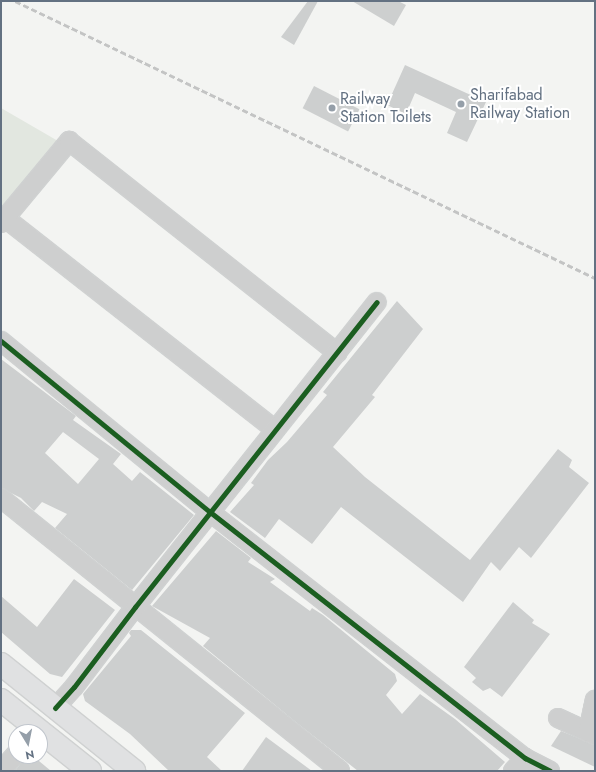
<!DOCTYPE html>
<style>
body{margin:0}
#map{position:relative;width:596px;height:772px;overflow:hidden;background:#f3f4f2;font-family:Jost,sans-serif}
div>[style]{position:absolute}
.green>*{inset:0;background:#e2e7e0}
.building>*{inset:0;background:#cdcfcf;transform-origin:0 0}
.roads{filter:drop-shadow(1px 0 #cfd1d1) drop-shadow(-1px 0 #cfd1d1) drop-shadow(0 1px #cfd1d1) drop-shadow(0 -1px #cfd1d1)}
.street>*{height:18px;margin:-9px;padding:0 9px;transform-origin:9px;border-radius:9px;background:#cecfcf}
.secondary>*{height:22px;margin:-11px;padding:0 11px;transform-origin:11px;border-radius:11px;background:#e0e1e2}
.rail>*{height:3px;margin-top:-1.5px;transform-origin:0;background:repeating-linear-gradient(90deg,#c3c4c4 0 6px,transparent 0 9px)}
.cycleway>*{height:5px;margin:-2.5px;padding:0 2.5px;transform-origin:2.5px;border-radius:2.5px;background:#1b5e20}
.dots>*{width:11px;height:11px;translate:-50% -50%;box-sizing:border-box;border:2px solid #fff;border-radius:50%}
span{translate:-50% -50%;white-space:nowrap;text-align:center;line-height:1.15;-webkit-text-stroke:4px #fff;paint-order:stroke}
.poi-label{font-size:16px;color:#637182}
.left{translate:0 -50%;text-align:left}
.frame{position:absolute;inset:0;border:2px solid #637182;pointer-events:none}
.north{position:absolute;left:8px;top:724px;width:40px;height:40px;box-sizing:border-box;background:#fff;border:1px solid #c1c6cd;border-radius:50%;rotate:170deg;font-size:11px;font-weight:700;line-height:16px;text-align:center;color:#637182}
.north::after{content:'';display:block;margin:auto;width:14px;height:18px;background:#959fa9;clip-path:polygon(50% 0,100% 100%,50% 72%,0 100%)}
</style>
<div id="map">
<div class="green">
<div style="clip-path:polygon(1px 108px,58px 141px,1px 209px)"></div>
</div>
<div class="building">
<div style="clip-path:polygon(308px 1px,318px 1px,294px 45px,281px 37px)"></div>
<div style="clip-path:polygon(352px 1px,398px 1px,406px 5px,394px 26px)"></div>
<div style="clip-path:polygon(405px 65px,486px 102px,467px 142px,447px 133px,456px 112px,415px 93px,406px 114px,387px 105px)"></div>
<div style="left:314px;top:86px;width:51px;height:25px;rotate:27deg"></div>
<div style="clip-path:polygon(397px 301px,423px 329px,372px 395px,375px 397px,333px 447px,365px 477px,470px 560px,558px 449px,572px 460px,569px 467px,589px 483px,531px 558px,519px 547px,500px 571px,491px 562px,463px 602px,341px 507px,312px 544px,279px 519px,265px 538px,230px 512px,254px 485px,251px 483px,268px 460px,287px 442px,327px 395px,323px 392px)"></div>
<div style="clip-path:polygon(evenodd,1px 359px,76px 416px,73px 420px,121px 454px,113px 464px,132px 481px,140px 472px,194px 515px,132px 590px,55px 528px,67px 514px,42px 502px,34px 511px,21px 498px,1px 488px,1px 359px,63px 432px,99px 459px,78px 484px,45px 453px,63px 432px)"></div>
<div style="clip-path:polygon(216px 531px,251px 558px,248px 562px,275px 579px,270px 582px,310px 611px,312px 608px,323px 615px,395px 674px,397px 681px,386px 695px,402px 714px,420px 694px,455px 719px,505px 762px,497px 771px,358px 771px,297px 723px,203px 646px,210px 638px,152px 606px)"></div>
<div style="clip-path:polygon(74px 579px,115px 610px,62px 677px,50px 674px,1px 632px,1px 596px,37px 627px)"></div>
<div style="clip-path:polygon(513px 602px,534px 620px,532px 623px,550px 634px,502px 697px,490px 688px,483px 691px,472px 682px,476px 678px,464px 667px)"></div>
<div style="clip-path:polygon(131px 630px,141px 630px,245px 713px,207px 757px,222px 771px,169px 771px,130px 734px,85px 701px,83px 694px,131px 636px,129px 633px)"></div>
<div style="clip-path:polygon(561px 731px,595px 745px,595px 767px,551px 746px)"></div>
<div style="clip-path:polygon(266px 737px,312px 771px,242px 771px)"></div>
<div style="clip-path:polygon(26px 756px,33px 756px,51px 771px,15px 771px)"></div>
</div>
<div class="roads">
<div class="street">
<div style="left:5px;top:218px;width:343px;rotate:38.1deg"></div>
<div style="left:1px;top:223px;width:107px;rotate:-50.3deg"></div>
<div style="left:69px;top:141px;width:342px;rotate:38.3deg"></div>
<div style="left:1px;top:341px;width:270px;rotate:39.3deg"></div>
<div style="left:210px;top:512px;width:400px;rotate:38deg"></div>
<div style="left:525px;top:758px;width:28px;rotate:27deg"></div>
<div style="left:1px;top:498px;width:435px;rotate:38.8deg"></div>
<div style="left:55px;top:708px;width:28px;rotate:-48deg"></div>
<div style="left:74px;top:687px;width:101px;rotate:-52.7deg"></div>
<div style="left:135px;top:607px;width:389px;rotate:-51.6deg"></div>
<div style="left:558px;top:718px;width:41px;rotate:24.7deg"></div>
<div style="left:588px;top:732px;width:33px;rotate:-78deg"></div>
<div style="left:1px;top:771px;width:23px;rotate:-49deg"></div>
<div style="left:513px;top:771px;width:18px;rotate:-47deg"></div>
</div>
<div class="secondary">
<div style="left:1px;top:664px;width:171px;rotate:38.8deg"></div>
<div style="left:1px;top:700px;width:114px;rotate:38.6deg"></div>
</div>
</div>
<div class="rail">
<div style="left:15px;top:1px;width:643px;rotate:25.53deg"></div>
</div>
<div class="cycleway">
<div style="left:1px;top:341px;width:270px;rotate:39.3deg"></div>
<div style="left:210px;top:512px;width:400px;rotate:38deg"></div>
<div style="left:525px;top:758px;width:28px;rotate:27deg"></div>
<div style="left:55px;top:708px;width:28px;rotate:-48deg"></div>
<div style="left:74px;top:687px;width:101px;rotate:-52.7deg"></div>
<div style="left:135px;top:607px;width:389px;rotate:-51.6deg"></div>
</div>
<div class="dots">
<div style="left:461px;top:104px;background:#959fa9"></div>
<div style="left:332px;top:108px;background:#959fa9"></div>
</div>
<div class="poi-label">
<span class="left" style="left:470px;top:104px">Sharifabad<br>Railway Station</span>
<span class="left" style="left:340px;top:108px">Railway<br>Station Toilets</span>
</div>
<div class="frame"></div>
<div class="north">N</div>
</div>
